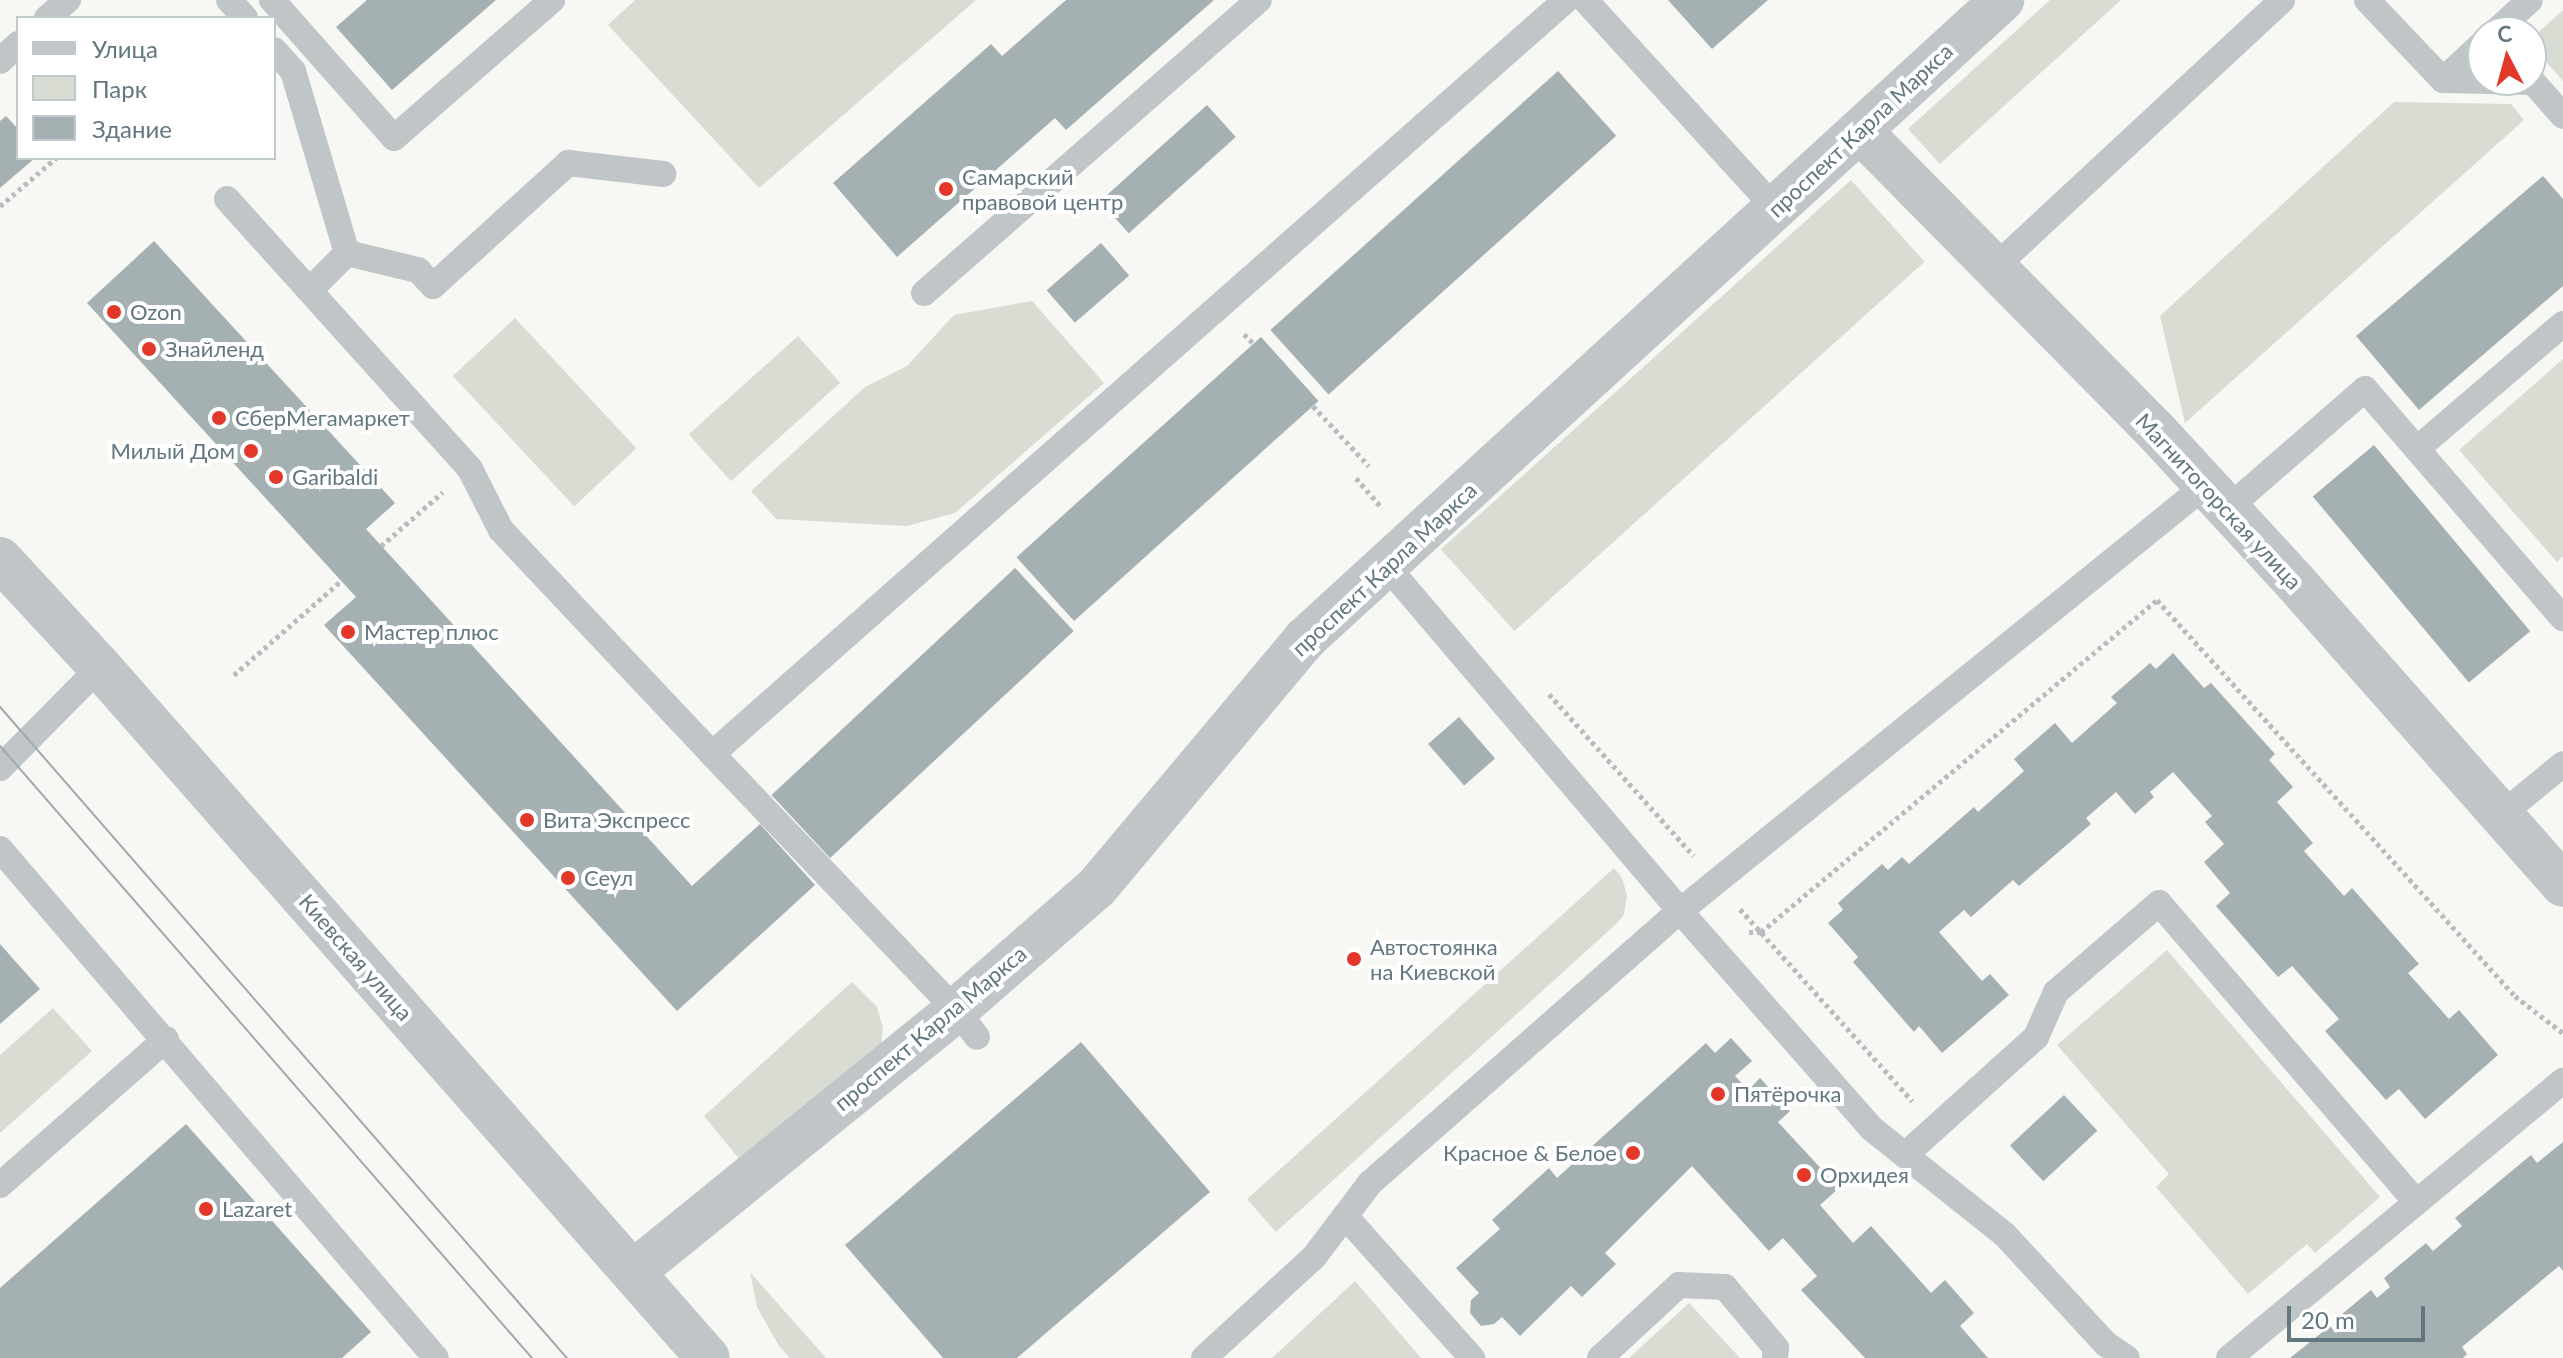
<!DOCTYPE html>
<meta charset="utf-8">
<style>
body{margin:0}
#map{position:relative;width:2563px;height:1358px;overflow:hidden;background:#f7f7f4;font-family:Lato,sans-serif}
div>[style]{position:absolute}
.green>*{inset:0;background:#d8dcd3;transform-origin:0 0}
.building>*{inset:0;background:#a5b0b3;transform-origin:0 0}
.path>*{height:5px;margin-top:-2.5px;transform-origin:0;background:repeating-linear-gradient(90deg,#b8bcbe 0 4px,transparent 0 8px)}
.service>*{height:26px;margin:-13px;padding:0 13px;transform-origin:13px;border-radius:13px;background:#c0c5c8}
.minor>*{height:44px;margin:-22px;padding:0 22px;transform-origin:22px;border-radius:22px;background:#c0c5c8}
.tertiary>*{height:44px;margin:-22px;padding:0 22px;transform-origin:22px;border-radius:22px;background:#c0c5c8}
.tram>*{height:2px;margin:-1px;padding:0 1px;transform-origin:1px;border-radius:1px;background:#9fa8ac}
.dots>*{width:22px;height:22px;translate:-50% -50%;box-sizing:border-box;border:4px solid #fff;border-radius:50%}
span{translate:-50% -50%;white-space:nowrap;text-align:center;line-height:1.15;-webkit-text-stroke:8px #fff;paint-order:stroke}
.street-label{font-size:22px;color:#62777f}
.poi-label{font-size:22px;color:#62777f}
.left{translate:0 -50%;text-align:left}
.right{translate:-100% -50%;text-align:right}
.legend{position:absolute;left:16px;top:16px;width:260px;height:144px;box-sizing:border-box;background:#fff;border:2px solid #c0c9cc;margin:0;padding:10px 14px;list-style:none;font-size:24px;color:#62777f}
.legend li{display:flex;align-items:center;gap:16px;height:40px}
.legend b{width:40px;border:2px solid #c0c9cc}
.north{position:absolute;left:2467px;top:16px;width:80px;height:80px;box-sizing:border-box;background:#fff;border:2px solid #c0c9cc;border-radius:50%;rotate:354deg;font-size:22px;font-weight:700;line-height:32px;text-align:center;color:#62777f}
.north::after{content:'';display:block;margin:auto;width:28px;height:36px;background:#e23729;clip-path:polygon(50% 0,100% 100%,50% 72%,0 100%)}
.scale{position:absolute;left:2287px;top:1306px;width:138px;height:36px;box-sizing:border-box;border:4px solid #62777f;border-top:0;padding-left:10px;font-size:24px;line-height:28px;white-space:nowrap;color:#62777f;-webkit-text-stroke:6px #fff;paint-order:stroke}
</style>
<div id="map">
<div class="green">
<div style="clip-path:polygon(635px 0,976px 0,759px 188px,608px 25px)"></div>
<div style="clip-path:polygon(2050px 0,2121px 0,1940px 164px,1908px 129px)"></div>
<div style="clip-path:polygon(2563px 10px,2563px 81px,2531px 44px,2531px 39px)"></div>
<div style="clip-path:polygon(2394px 102px,2511px 104px,2524px 120px,2185px 423px,2160px 316px)"></div>
<div style="left:1851px;top:180px;width:110px;height:552px;rotate:48deg"></div>
<div style="clip-path:polygon(1032px 301px,1104px 383px,955px 513px,907px 526px,776px 519px,751px 491px,865px 387px,907px 366px,954px 315px)"></div>
<div style="left:515px;top:318px;width:178px;height:85px;rotate:47deg"></div>
<div style="left:798px;top:336px;width:63px;height:147px;rotate:48deg"></div>
<div style="clip-path:polygon(2563px 359px,2563px 556px,2557px 562px,2459px 450px)"></div>
<div style="clip-path:polygon(1614px 868px,1622px 878px,1627px 895px,1624px 915px,1615px 925px,1276px 1232px,1247px 1199px)"></div>
<div style="clip-path:polygon(2167px 950px,2380px 1197px,2315px 1253px,2307px 1244px,2248px 1294px,2156px 1187px,2169px 1174px,2057px 1045px)"></div>
<div style="clip-path:polygon(852px 982px,877px 1007px,883px 1028px,881px 1047px,740px 1160px,704px 1116px)"></div>
<div style="clip-path:polygon(53px 1008px,92px 1051px,0 1133px,0 1055px)"></div>
<div style="clip-path:polygon(750px 1272px,772px 1297px,826px 1358px,790px 1358px,779px 1346px,757px 1307px)"></div>
<div style="clip-path:polygon(1355px 1281px,1421px 1358px,1272px 1358px)"></div>
<div style="clip-path:polygon(1689px 1303px,1740px 1358px,1629px 1358px)"></div>
</div>
<div class="building">
<div style="clip-path:polygon(367px 0,496px 0,392px 90px,336px 27px)"></div>
<div style="clip-path:polygon(1066px 0,1214px 0,1066px 130px,1055px 118px,897px 257px,833px 183px,991px 44px,1002px 56px)"></div>
<div style="clip-path:polygon(1668px 0,1768px 0,1712px 49px)"></div>
<div style="left:1558px;top:71px;width:87px;height:387px;rotate:48deg"></div>
<div style="left:1207px;top:105px;width:43px;height:144px;rotate:48deg"></div>
<div style="clip-path:polygon(6px 116px,18px 129px,18px 158px,35px 158px,0 188px,0 121px)"></div>
<div style="clip-path:polygon(2543px 176px,2563px 199px,2563px 286px,2419px 410px,2356px 336px)"></div>
<div style="clip-path:polygon(154px 241px,395px 503px,366px 529px,692px 886px,760px 824px,815px 885px,677px 1011px,324px 625px,356px 597px,87px 303px)"></div>
<div style="left:1101px;top:243px;width:43px;height:72px;rotate:49deg"></div>
<div style="left:1261px;top:337px;width:86px;height:329px;rotate:48deg"></div>
<div style="left:2374px;top:445px;width:243px;height:80px;rotate:50deg"></div>
<div style="left:1015px;top:568px;width:86px;height:333px;rotate:47deg"></div>
<div style="clip-path:polygon(2173px 653px,2204px 688px,2211px 683px,2275px 754px,2269px 760px,2293px 787px,2277px 802px,2313px 843px,2304px 851px,2344px 896px,2352px 888px,2419px 964px,2408px 973px,2449px 1019px,2459px 1010px,2498px 1055px,2425px 1119px,2399px 1089px,2386px 1100px,2325px 1031px,2339px 1019px,2292px 966px,2278px 977px,2216px 906px,2230px 893px,2204px 862px,2224px 844px,2205px 822px,2212px 816px,2173px 772px,2150px 792px,2154px 797px,2135px 814px,2116px 792px,2086px 818px,2091px 824px,2019px 886px,2013px 880px,1971px 917px,1964px 910px,1939px 932px,1982px 981px,1990px 974px,2009px 995px,1942px 1053px,1919px 1026px,1914px 1032px,1853px 962px,1858px 957px,1828px 923px,1843px 910px,1838px 903px,1882px 864px,1888px 870px,1902px 857px,1909px 864px,1974px 807px,1978px 812px,2024px 771px,2014px 759px,2055px 723px,2072px 743px,2117px 703px,2111px 697px,2150px 663px,2156px 669px)"></div>
<div style="left:1459px;top:717px;width:55px;height:41px;rotate:49deg"></div>
<div style="clip-path:polygon(0 944px,40px 989px,0 1024px)"></div>
<div style="clip-path:polygon(1731px 1038px,1752px 1061px,1735px 1076px,1748px 1090px,1760px 1078px,1790px 1111px,1778px 1122px,1839px 1188px,1820px 1205px,1853px 1243px,1871px 1226px,1931px 1293px,1945px 1280px,1974px 1313px,1960px 1326px,1988px 1358px,1865px 1358px,1801px 1290px,1817px 1276px,1783px 1238px,1769px 1251px,1692px 1166px,1605px 1253px,1616px 1264px,1582px 1297px,1571px 1286px,1520px 1336px,1502px 1317px,1494px 1324px,1481px 1326px,1470px 1313px,1471px 1300px,1479px 1293px,1456px 1268px,1500px 1229px,1492px 1220px,1549px 1168px,1557px 1178px,1706px 1043px,1715px 1053px)"></div>
<div style="clip-path:polygon(1081px 1042px,1210px 1192px,1017px 1358px,943px 1358px,845px 1245px)"></div>
<div style="left:2064px;top:1095px;width:49px;height:74px;rotate:47deg"></div>
<div style="clip-path:polygon(186px 1124px,371px 1332px,342px 1358px,0 1358px,0 1288px)"></div>
<div style="clip-path:polygon(2563px 1142px,2563px 1271px,2559px 1266px,2462px 1347px,2467px 1354px,2463px 1358px,2290px 1358px,2330px 1326px,2336px 1333px,2349px 1322px,2342px 1314px,2371px 1290px,2377px 1298px,2390px 1287px,2384px 1278px,2426px 1243px,2433px 1251px,2462px 1226px,2455px 1218px,2531px 1155px,2537px 1163px)"></div>
</div>
<div class="path">
<div style="left:0;top:206px;width:74px;rotate:-40.6deg"></div>
<div style="left:1244px;top:334px;width:14px;rotate:45deg"></div>
<div style="left:1313px;top:406px;width:82px;rotate:47deg"></div>
<div style="left:1356px;top:478px;width:40px;rotate:49deg"></div>
<div style="left:381px;top:546px;width:82px;rotate:-41.1deg"></div>
<div style="left:234px;top:675px;width:144px;rotate:-41.3deg"></div>
<div style="left:1549px;top:694px;width:217px;rotate:48.2deg"></div>
<div style="left:1740px;top:909px;width:258px;rotate:48.1deg"></div>
<div style="left:1749px;top:932px;width:12px"></div>
<div style="left:1761px;top:932px;width:517px;rotate:-39.98deg"></div>
<div style="left:2157px;top:600px;width:534px;rotate:47.89deg"></div>
<div style="left:2515px;top:996px;width:61px;rotate:37.6deg"></div>
</div>
<div class="service">
<div style="left:229px;top:0;width:24px;rotate:48deg"></div>
<div style="left:272px;top:0;width:184px;rotate:48.5deg"></div>
<div style="left:394px;top:138px;width:210px;rotate:-41.1deg"></div>
<div style="left:1585px;top:0;width:282px;rotate:47.6deg"></div>
<div style="left:2367px;top:0;width:110px;rotate:46.5deg"></div>
<div style="left:2443px;top:80px;width:90px;rotate:1.3deg"></div>
<div style="left:2533px;top:82px;width:45px;rotate:48.6deg"></div>
<div style="left:47px;top:18px;width:28px;rotate:-41deg"></div>
<div style="left:2495px;top:32px;width:47px;rotate:-42.4deg"></div>
<div style="left:274px;top:50px;width:28px;rotate:48deg"></div>
<div style="left:293px;top:71px;width:190px;rotate:73.5deg"></div>
<div style="left:347px;top:253px;width:52px;rotate:135deg"></div>
<div style="left:0;top:61px;width:25px;rotate:-43deg"></div>
<div style="left:2443px;top:80px;width:54px;rotate:-42.8deg"></div>
<div style="left:227px;top:199px;width:363px;rotate:48deg"></div>
<div style="left:470px;top:469px;width:68px;rotate:63.1deg"></div>
<div style="left:501px;top:530px;width:308px;rotate:46.7deg"></div>
<div style="left:712px;top:754px;width:1139px;rotate:-41.44deg"></div>
<div style="left:347px;top:253px;width:73px;rotate:13.5deg"></div>
<div style="left:418px;top:270px;width:22px;rotate:47deg"></div>
<div style="left:433px;top:286px;width:183px;rotate:-42.3deg"></div>
<div style="left:568px;top:163px;width:96px;rotate:6.6deg"></div>
<div style="left:1995px;top:267px;width:392px;rotate:-42.9deg"></div>
<div style="left:924px;top:293px;width:445px;rotate:-41.2deg"></div>
<div style="left:2417px;top:449px;width:192px;rotate:-40.6deg"></div>
<div style="left:2227px;top:509px;width:183px;rotate:-41deg"></div>
<div style="left:2365px;top:389px;width:303px;rotate:49.2deg"></div>
<div style="left:1385px;top:564px;width:455px;rotate:49.6deg"></div>
<div style="left:1680px;top:911px;width:289px;rotate:48.6deg"></div>
<div style="left:1871px;top:1128px;width:171px;rotate:38.6deg"></div>
<div style="left:2005px;top:1235px;width:149px;rotate:47.2deg"></div>
<div style="left:2106px;top:1344px;width:25px;rotate:34deg"></div>
<div style="left:712px;top:754px;width:354px;rotate:46.4deg"></div>
<div style="left:956px;top:1010px;width:34px;rotate:52deg"></div>
<div style="left:0;top:768px;width:142px;rotate:-45.3deg"></div>
<div style="left:2501px;top:815px;width:80px;rotate:-39.4deg"></div>
<div style="left:0;top:849px;width:670px;rotate:49.42deg"></div>
<div style="left:1905px;top:1155px;width:176px;rotate:-42deg"></div>
<div style="left:2036px;top:1037px;width:49px;rotate:-66deg"></div>
<div style="left:2056px;top:992px;width:136px;rotate:-40.8deg"></div>
<div style="left:2159px;top:903px;width:394px;rotate:49.3deg"></div>
<div style="left:0;top:1185px;width:221px;rotate:-41.3deg"></div>
<div style="left:1345px;top:1216px;width:191px;rotate:48.2deg"></div>
<div style="left:1204px;top:1358px;width:149px;rotate:-42.6deg"></div>
<div style="left:1314px;top:1257px;width:93px;rotate:-52.9deg"></div>
<div style="left:1370px;top:1183px;width:412px;rotate:-41.3deg"></div>
<div style="left:1680px;top:911px;width:677px;rotate:-39deg"></div>
<div style="left:1600px;top:1358px;width:108px;rotate:-42.7deg"></div>
<div style="left:1679px;top:1285px;width:46px;rotate:2.5deg"></div>
<div style="left:1725px;top:1287px;width:80px;rotate:50.1deg"></div>
<div style="left:1776px;top:1348px;width:10px;rotate:96deg"></div>
<div style="left:2229px;top:1358px;width:434px;rotate:-39.7deg"></div>
</div>
<div class="minor">
<div style="left:1860px;top:131px;width:419px;rotate:45.4deg"></div>
<div style="left:2154px;top:429px;width:209px;rotate:47.3deg"></div>
<div style="left:2296px;top:583px;width:403px;rotate:48.5deg"></div>
<div style="left:633px;top:1272px;width:416px;rotate:-39deg"></div>
<div style="left:956px;top:1010px;width:187px;rotate:-41.1deg"></div>
<div style="left:1097px;top:887px;width:324px;rotate:-50deg"></div>
<div style="left:1305px;top:639px;width:946px;rotate:-42.51deg"></div>
</div>
<div class="tertiary">
<div style="left:0;top:559px;width:147px;rotate:47.2deg"></div>
<div style="left:100px;top:667px;width:920px;rotate:48.66deg"></div>
</div>
<div class="tram">
<div style="left:0;top:707px;width:863px;rotate:48.95deg"></div>
<div style="left:0;top:746px;width:811px;rotate:49deg"></div>
</div>
<div class="dots">
<div style="left:946px;top:189px;background:#e23729"></div>
<div style="left:114px;top:312px;background:#e23729"></div>
<div style="left:149px;top:349px;background:#e23729"></div>
<div style="left:219px;top:418px;background:#e23729"></div>
<div style="left:251px;top:451px;background:#e23729"></div>
<div style="left:276px;top:477px;background:#e23729"></div>
<div style="left:348px;top:632px;background:#e23729"></div>
<div style="left:527px;top:820px;background:#e23729"></div>
<div style="left:568px;top:878px;background:#e23729"></div>
<div style="left:1354px;top:959px;background:#e23729"></div>
<div style="left:1718px;top:1094px;background:#e23729"></div>
<div style="left:1633px;top:1153px;background:#e23729"></div>
<div style="left:1804px;top:1175px;background:#e23729"></div>
<div style="left:206px;top:1209px;background:#e23729"></div>
</div>
<div class="street-label">
<span style="left:1860px;top:130px;rotate:-43deg">проспект Карла Маркса</span>
<span style="left:2219px;top:501px;rotate:47deg">Магнитогорская улица</span>
<span style="left:1384px;top:569px;rotate:-43deg">проспект Карла Маркса</span>
<span style="left:356px;top:957px;rotate:49deg">Киевская улица</span>
<span style="left:930px;top:1028px;rotate:-40deg">проспект Карла Маркса</span>
</div>
<div class="poi-label">
<span class="left" style="left:962px;top:189px">Самарский<br>правовой центр</span>
<span class="left" style="left:130px;top:312px">Ozon</span>
<span class="left" style="left:165px;top:349px">Знайленд</span>
<span class="left" style="left:235px;top:418px">СберМегамаркет</span>
<span class="right" style="left:235px;top:451px">Милый Дом</span>
<span class="left" style="left:292px;top:477px">Garibaldi</span>
<span class="left" style="left:364px;top:632px">Мастер плюс</span>
<span class="left" style="left:543px;top:820px">Вита Экспресс</span>
<span class="left" style="left:584px;top:878px">Сеул</span>
<span class="left" style="left:1370px;top:959px">Автостоянка<br>на Киевской</span>
<span class="left" style="left:1734px;top:1094px">Пятёрочка</span>
<span class="right" style="left:1617px;top:1153px">Красное &amp; Белое</span>
<span class="left" style="left:1820px;top:1175px">Орхидея</span>
<span class="left" style="left:222px;top:1209px">Lazaret</span>
</div>
<ul class="legend">
<li><b style="height:10px;background:#c0c5c8"></b>Улица</li>
<li><b style="height:22px;background:#d8dcd3"></b>Парк</li>
<li><b style="height:22px;background:#a5b0b3"></b>Здание</li>
</ul>
<div class="north">С</div>
<div class="scale">20 m</div>
</div>
